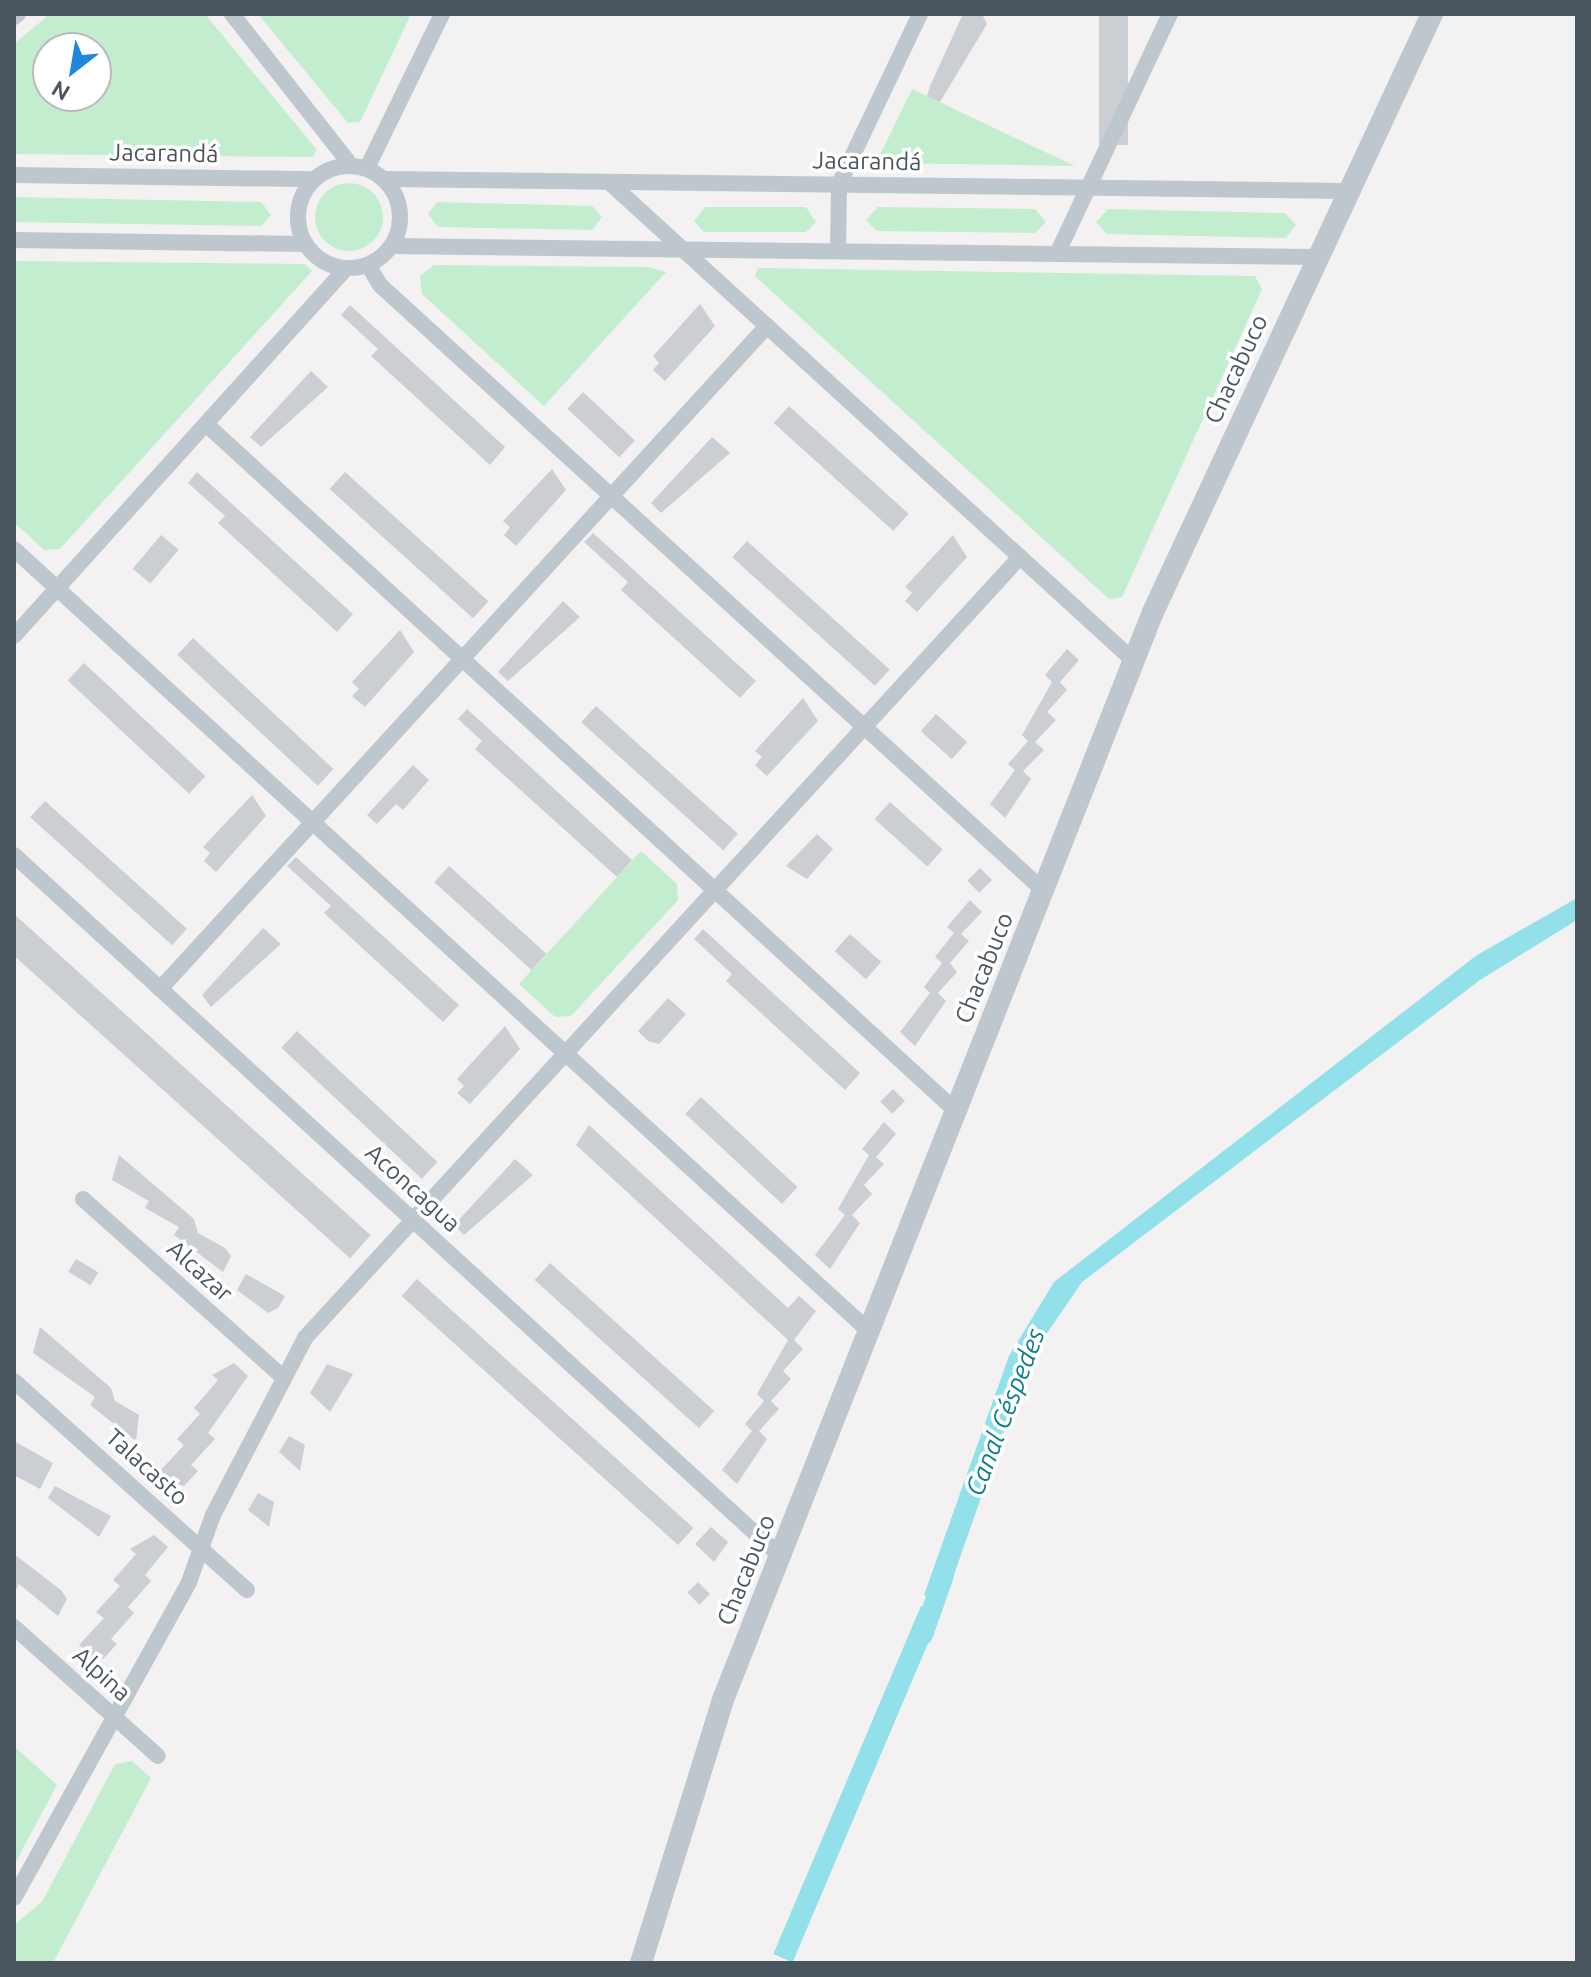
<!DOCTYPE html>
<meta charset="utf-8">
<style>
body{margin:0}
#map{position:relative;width:1591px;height:1977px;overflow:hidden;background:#f3f1f1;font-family:Ubuntu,sans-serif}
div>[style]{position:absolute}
.green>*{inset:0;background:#c2eecf}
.round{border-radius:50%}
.water>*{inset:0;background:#91e0ea;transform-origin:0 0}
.canal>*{height:20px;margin:-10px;padding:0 10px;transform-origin:10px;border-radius:10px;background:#91e0ea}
.building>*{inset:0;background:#cbcfd3;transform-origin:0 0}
.minor>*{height:16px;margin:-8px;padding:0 8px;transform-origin:8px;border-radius:8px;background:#bdc7cd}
.minor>.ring{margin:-8px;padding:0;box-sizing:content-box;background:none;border:16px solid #bdc7cd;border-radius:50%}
.tertiary>*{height:22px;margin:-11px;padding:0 11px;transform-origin:11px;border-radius:11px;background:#bdc7cd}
span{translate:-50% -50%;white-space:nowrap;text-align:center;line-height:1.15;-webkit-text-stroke:7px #fff;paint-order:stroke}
.street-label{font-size:24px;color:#49565e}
.water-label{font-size:26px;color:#127e8b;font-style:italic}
.frame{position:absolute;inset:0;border:16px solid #49565e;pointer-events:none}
.north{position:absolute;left:32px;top:32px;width:80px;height:80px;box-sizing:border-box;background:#fff;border:2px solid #b6bbbf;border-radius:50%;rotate:211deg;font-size:22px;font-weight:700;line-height:32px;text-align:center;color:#49565e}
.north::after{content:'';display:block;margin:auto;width:28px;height:36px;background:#2087df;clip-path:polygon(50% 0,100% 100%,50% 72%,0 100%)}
</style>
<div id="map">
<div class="green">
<div style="clip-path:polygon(evenodd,50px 14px,205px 14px,317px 150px,312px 157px,14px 154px,14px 44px,50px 14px,48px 48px,96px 48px,96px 96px,48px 96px,48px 48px)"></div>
<div style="clip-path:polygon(258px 14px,411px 14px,360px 122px,348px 123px)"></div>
<div style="clip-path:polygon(912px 89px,994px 128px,1075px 166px,885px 163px,880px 155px)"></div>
<div class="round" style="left:315px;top:183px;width:68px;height:68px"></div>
<div style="clip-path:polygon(14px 197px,261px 202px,271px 215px,261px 226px,14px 222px)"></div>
<div style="clip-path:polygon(437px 202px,592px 206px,602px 217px,592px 230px,438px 227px,428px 214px)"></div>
<div style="clip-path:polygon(705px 207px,806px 207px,816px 222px,806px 232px,704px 232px,694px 221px)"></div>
<div style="clip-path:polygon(878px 207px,1035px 209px,1046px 222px,1035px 233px,877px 231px,866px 220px)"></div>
<div style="clip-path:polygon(1108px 209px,1285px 213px,1296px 225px,1286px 238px,1107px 234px,1096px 222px)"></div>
<div style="clip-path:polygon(14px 261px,305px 264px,312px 271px,60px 549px,44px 550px,14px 522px)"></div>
<div style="clip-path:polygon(434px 265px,648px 267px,666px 272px,544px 406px,422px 294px,420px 276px)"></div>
<div style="clip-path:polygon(758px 268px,1255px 276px,1262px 289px,1122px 597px,1109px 599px,755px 276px)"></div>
<div style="clip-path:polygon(641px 851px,677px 884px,678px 900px,571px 1016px,555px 1017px,519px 984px)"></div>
<div style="clip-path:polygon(14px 1746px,57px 1785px,14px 1865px)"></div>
<div style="clip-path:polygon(132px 1761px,151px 1778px,53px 1963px,14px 1963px,14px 1925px,42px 1902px,115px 1764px)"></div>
</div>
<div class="water">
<div style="clip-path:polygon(1577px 898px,1577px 920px,1480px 980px,1082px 1282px,1030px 1358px,944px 1603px,924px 1595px,1009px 1356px,1054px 1282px,1477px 955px)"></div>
<div style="left:921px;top:1606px;width:21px;height:378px;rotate:23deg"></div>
</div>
<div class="canal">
<div style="left:923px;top:1635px;width:64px;rotate:-70.7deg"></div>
</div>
<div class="building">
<div style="clip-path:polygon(963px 14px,982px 14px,987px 24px,940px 102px,927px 96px,930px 86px)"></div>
<div style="left:1099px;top:14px;width:29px;height:131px"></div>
<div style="clip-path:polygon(700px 304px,715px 326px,665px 381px,653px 370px,659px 363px,653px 356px)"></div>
<div style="clip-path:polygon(350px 305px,505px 447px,490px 465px,371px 356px,378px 349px,341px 315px)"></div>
<div style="clip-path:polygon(311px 371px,328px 387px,261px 447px,250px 437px)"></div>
<div style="left:583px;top:392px;width:71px;height:23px;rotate:43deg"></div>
<div style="left:789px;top:406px;width:161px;height:23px;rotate:42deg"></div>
<div style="clip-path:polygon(712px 437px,730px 453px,661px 513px,651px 503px)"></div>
<div style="clip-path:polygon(552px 469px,566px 490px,516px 546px,504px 535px,510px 527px,503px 521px)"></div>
<div style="clip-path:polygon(197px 472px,353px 614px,337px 632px,218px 523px,225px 516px,188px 483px)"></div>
<div style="left:345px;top:472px;width:193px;height:23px;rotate:42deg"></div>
<div style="clip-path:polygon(593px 533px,756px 681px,740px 698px,621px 590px,628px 582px,584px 542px)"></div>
<div style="left:161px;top:535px;width:23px;height:44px;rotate:40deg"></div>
<div style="clip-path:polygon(953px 535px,967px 557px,917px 612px,905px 601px,912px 593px,905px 587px)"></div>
<div style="left:747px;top:541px;width:192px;height:22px;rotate:42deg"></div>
<div style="clip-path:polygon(563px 601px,580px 617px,508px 681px,498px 672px)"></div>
<div style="clip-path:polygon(400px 630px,414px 652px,365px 707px,352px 696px,359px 689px,352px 682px)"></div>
<div style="left:193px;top:638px;width:192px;height:23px;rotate:43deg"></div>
<div style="clip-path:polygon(1067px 649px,1079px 660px,1060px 682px,1067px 690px,1047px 712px,1056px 720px,1035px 742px,1044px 750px,1023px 771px,1031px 779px,1005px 818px,990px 804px,1015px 770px,1008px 764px,1028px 741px,1022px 735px,1052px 682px,1045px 675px)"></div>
<div style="left:84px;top:663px;width:166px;height:24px;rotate:43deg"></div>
<div style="clip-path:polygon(803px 698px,818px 721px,767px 776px,755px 765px,762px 757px,755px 751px)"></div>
<div style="left:596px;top:706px;width:191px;height:22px;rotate:42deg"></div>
<div style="clip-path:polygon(467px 709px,632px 860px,617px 877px,475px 749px,482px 741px,458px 719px)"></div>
<div style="left:936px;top:714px;width:42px;height:23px;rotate:42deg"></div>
<div style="clip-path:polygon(413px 765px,429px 780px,403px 810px,396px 804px,377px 824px,367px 815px)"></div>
<div style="clip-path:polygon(252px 795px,266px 816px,216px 872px,204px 861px,210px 853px,203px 847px)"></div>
<div style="left:45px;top:801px;width:191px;height:22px;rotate:42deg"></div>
<div style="left:890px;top:802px;width:71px;height:23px;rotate:42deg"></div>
<div style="clip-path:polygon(817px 834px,833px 849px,807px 879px,786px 866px)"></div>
<div style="clip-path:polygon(296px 857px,459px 1005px,443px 1022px,324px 913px,331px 906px,287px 866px)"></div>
<div style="left:449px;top:866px;width:131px;height:22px;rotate:42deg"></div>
<div style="left:980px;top:868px;width:17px;height:18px;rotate:45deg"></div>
<div style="clip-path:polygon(970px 900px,982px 912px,961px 934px,969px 941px,950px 963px,957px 972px,938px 993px,946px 1001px,915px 1046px,900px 1032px,930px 993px,924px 987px,942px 963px,935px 957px,954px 933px,947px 927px)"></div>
<div style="left:14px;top:914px;width:480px;height:31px;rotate:42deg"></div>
<div style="clip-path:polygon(263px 928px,281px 944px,211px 1007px,202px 995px)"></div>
<div style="clip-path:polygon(703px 929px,860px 1073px,845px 1090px,726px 981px,732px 974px,694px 939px)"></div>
<div style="left:850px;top:934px;width:42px;height:23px;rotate:42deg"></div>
<div style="clip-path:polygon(668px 998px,686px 1014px,659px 1044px,648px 1041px,638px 1031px)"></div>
<div style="clip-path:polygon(505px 1026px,520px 1049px,470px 1104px,457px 1093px,464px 1086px,457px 1079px)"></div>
<div style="left:297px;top:1031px;width:192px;height:23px;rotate:43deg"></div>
<div style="left:893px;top:1089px;width:17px;height:18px;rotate:45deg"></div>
<div style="left:701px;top:1097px;width:132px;height:23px;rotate:43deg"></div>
<div style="clip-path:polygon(884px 1122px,896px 1134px,876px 1157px,884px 1164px,864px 1185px,872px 1194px,852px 1215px,860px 1223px,830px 1269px,815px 1255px,845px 1215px,838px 1209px,869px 1155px,862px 1149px)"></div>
<div style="clip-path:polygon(589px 1125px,788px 1308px,799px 1296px,816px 1311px,794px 1340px,803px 1349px,783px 1371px,791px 1379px,771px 1401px,779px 1409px,759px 1431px,767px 1439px,737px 1484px,722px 1470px,752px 1431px,745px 1424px,764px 1401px,757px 1394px,788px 1340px,576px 1145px)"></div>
<div style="clip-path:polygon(119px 1155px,194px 1219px,198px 1233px,225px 1248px,231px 1256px,223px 1272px,174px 1235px,179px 1227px,145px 1208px,149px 1201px,112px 1180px)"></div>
<div style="clip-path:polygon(515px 1159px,533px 1175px,464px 1235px,454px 1225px)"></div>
<div style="left:76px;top:1259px;width:26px;height:15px;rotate:31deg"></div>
<div style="left:550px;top:1263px;width:221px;height:23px;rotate:42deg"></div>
<div style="clip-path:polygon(246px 1274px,285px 1296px,278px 1308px,268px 1313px,237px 1290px)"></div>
<div style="left:417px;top:1279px;width:372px;height:23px;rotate:42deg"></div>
<div style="clip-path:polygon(40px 1327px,111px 1388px,115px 1401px,139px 1415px,136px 1441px,90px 1405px,95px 1397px,33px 1353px)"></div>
<div style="clip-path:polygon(234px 1363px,248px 1376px,208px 1433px,215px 1439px,191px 1465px,198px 1471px,184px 1486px,173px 1483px,160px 1471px,184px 1445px,177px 1439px,200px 1414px,194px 1408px,218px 1380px,212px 1375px)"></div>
<div style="clip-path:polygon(327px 1364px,353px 1374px,330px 1412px,310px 1393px)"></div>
<div style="clip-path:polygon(289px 1436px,305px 1445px,300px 1471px,279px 1452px)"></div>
<div style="clip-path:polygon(14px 1441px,53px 1463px,40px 1489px,14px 1475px)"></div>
<div style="clip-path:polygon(55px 1486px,111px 1516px,99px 1537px,48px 1498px)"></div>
<div style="clip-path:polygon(258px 1493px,274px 1502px,269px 1527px,248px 1510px)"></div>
<div style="clip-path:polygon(711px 1527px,728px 1542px,714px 1562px,695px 1544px)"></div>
<div style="clip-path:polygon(154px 1535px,168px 1547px,145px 1575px,151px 1581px,128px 1607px,134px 1613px,111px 1639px,117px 1644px,103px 1659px,92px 1656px,79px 1645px,104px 1618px,96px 1612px,120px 1586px,113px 1580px,136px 1554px,130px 1549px)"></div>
<div style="clip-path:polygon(14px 1554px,61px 1590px,67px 1599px,58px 1616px,19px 1584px,14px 1593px)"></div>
<div style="left:698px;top:1582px;width:17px;height:15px;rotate:45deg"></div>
</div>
<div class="minor">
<div style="left:232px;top:14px;width:192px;rotate:51.8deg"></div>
<div style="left:14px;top:17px;width:5px;rotate:-37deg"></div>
<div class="ring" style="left:298px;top:166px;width:86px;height:86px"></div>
<div style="left:367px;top:168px;width:171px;rotate:-64deg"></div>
<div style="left:14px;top:175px;width:300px;rotate:0.8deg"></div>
<div style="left:385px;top:179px;width:962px;rotate:0.71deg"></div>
<div style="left:609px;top:182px;width:711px;rotate:42.38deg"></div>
<div style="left:14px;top:240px;width:292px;rotate:0.8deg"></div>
<div style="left:392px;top:246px;width:925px;rotate:0.68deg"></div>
<div style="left:838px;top:250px;width:66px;rotate:-89.1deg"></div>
<div style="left:839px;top:184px;width:188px;rotate:-64.5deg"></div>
<div style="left:1057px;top:254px;width:265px;rotate:-64.8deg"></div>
<div style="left:368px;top:265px;width:23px;rotate:59deg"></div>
<div style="left:380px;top:285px;width:898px;rotate:42.38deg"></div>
<div style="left:207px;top:425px;width:1016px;rotate:42.49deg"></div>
<div style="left:14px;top:549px;width:1159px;rotate:42.45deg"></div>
<div style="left:14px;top:636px;width:496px;rotate:-47.9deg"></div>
<div style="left:14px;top:855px;width:1038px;rotate:42.46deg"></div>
<div style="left:160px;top:989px;width:899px;rotate:-47.52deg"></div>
<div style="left:83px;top:1199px;width:269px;rotate:41.7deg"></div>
<div style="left:14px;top:1381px;width:313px;rotate:41.9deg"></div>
<div style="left:14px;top:1627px;width:193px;rotate:41.9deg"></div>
<div style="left:14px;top:1898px;width:361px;rotate:-61deg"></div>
<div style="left:189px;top:1582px;width:71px;rotate:-70.3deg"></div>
<div style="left:213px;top:1515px;width:199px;rotate:-62.5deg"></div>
<div style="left:305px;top:1338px;width:1059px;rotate:-47.53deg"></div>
</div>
<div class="tertiary">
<div style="left:641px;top:1963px;width:279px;rotate:-72.7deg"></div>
<div style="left:724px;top:1697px;width:1167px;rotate:-68.43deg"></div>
<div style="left:1153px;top:612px;width:660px;rotate:-64.99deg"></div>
</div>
<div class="street-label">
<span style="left:164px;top:153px;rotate:1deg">Jacarandá</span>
<span style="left:867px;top:161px;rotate:1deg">Jacarandá</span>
<span style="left:1236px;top:369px;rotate:-65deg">Chacabuco</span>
<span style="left:984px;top:968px;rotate:-68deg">Chacabuco</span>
<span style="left:413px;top:1188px;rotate:42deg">Aconcagua</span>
<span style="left:200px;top:1271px;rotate:42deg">Alcazar</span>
<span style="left:147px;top:1467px;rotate:42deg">Talacasto</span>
<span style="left:746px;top:1570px;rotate:-68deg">Chacabuco</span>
<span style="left:102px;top:1674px;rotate:42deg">Alpina</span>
</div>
<div class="water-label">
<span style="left:1005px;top:1412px;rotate:-69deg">Canal Céspedes</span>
</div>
<div class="frame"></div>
<div class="north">N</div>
</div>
